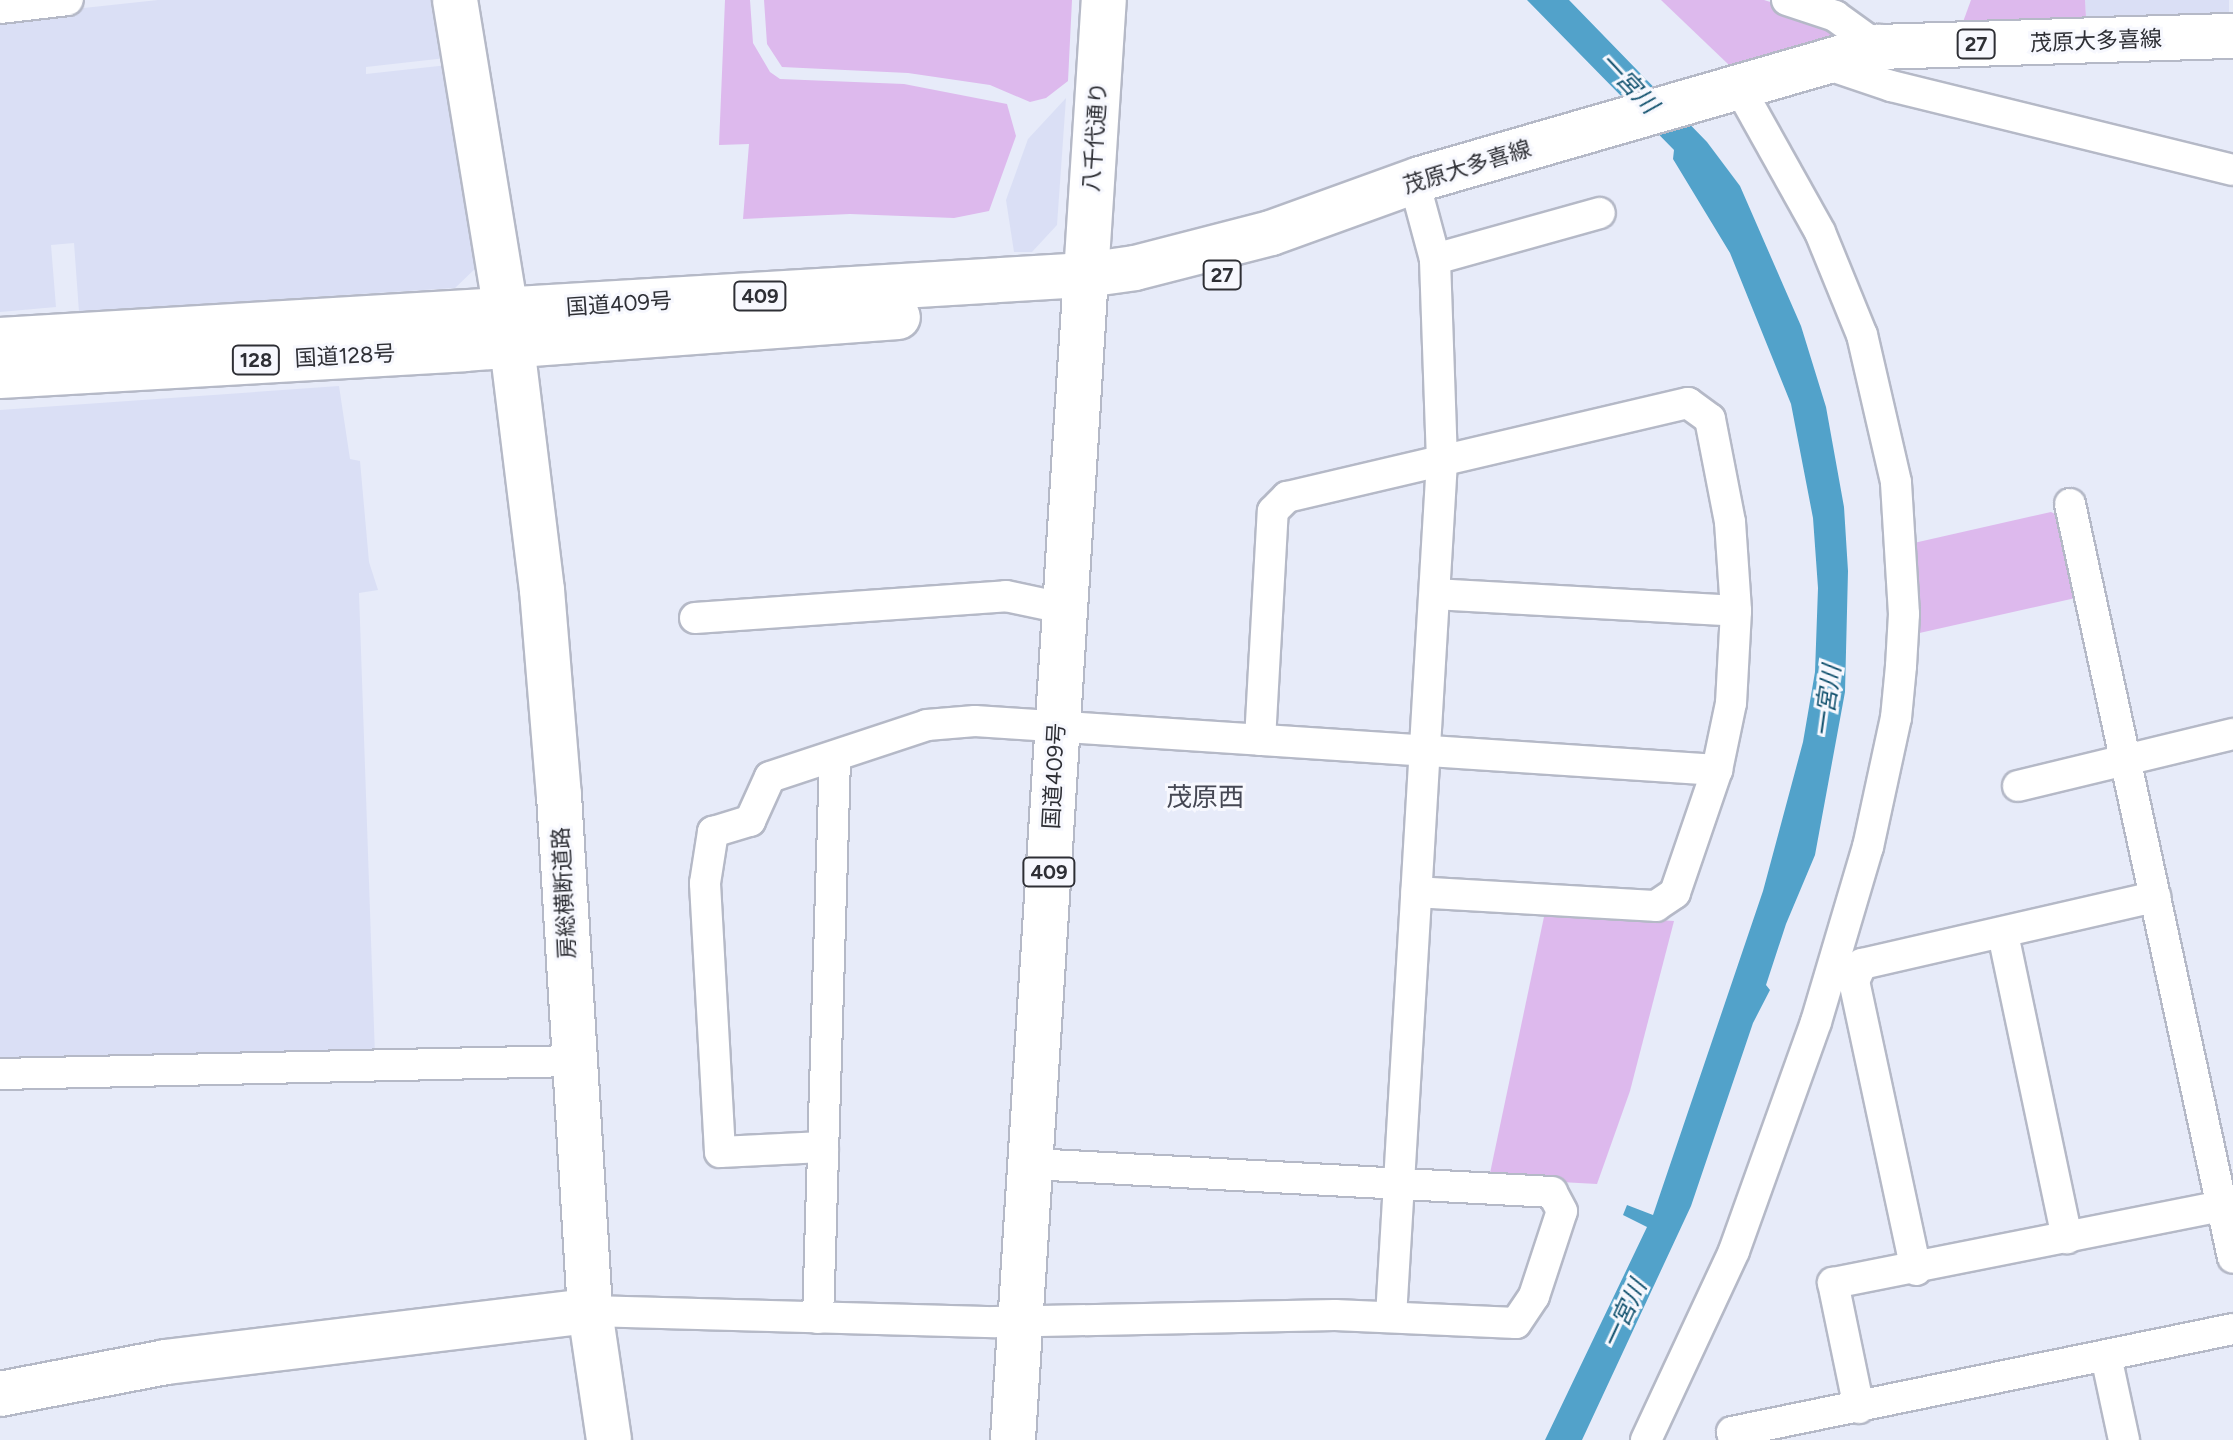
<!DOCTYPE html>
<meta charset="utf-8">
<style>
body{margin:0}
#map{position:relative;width:2233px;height:1440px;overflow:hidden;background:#e7ebf9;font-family:Figtree,"Noto Sans JP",sans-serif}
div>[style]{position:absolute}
.built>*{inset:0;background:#dadff5}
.green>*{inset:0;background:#ddb9ed}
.water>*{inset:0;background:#52a2ca}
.roads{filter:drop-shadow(2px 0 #b5b9c7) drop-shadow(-2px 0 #b5b9c7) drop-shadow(0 2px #b5b9c7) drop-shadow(0 -2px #b5b9c7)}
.street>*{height:30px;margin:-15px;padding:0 15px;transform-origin:15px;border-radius:15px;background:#fff}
.secondary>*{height:44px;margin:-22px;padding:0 22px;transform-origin:22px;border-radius:22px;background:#fff}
.primary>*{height:44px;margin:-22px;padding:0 22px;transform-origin:22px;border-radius:22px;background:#fff}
.highway>*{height:44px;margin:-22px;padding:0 22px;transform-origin:22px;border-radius:22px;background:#fff}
span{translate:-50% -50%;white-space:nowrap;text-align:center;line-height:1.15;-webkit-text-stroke:6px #f7f8fe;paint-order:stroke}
.shield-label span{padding:2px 6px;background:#f7f8fe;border:2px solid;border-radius:6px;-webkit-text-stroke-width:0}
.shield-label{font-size:20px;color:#2e2f35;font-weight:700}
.street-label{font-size:22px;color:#2e2f35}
.water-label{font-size:24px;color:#0d4e6b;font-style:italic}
.quarter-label{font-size:26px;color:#454753}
</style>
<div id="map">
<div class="built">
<div style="clip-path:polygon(158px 0,437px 0,446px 58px,366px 67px,366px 74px,448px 65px,479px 265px,455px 288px,79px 312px,74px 243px,51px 245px,56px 307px,0 312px,0 17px)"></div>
<div style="clip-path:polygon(2085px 0,2229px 0,2229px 13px,2086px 17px)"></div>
<div style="clip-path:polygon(1066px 98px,1057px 225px,1032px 252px,1014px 252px,1006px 200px,1028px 139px)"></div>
<div style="clip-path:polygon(339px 386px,350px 459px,360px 461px,369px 562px,378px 590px,359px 593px,375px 1056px,0 1066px,0 410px)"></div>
</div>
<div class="green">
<div style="clip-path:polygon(725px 0,750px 0,753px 43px,770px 72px,780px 79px,904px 84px,1007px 104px,1016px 136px,989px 211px,954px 218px,850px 214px,743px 219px,749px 144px,719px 145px)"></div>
<div style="clip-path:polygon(764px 0,1072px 0,1068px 81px,1046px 98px,1030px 102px,990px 85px,908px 73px,782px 67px,767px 44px)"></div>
<div style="clip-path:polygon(1661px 0,1764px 0,1836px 23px,1846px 36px,1729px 65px)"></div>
<div style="clip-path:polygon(1971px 0,2085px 0,2086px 17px,1963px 22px)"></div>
<div style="clip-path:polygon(2051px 512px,2065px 519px,2080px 597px,1915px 634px,1905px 545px)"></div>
<div style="clip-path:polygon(1545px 912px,1674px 921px,1630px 1091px,1597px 1184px,1489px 1178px)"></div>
</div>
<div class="water">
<div style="clip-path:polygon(1527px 0,1569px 0,1707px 142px,1740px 186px,1801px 326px,1826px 407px,1844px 507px,1848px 571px,1845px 692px,1815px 855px,1786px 924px,1766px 985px,1770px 990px,1753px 1023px,1691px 1206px,1582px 1440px,1545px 1440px,1647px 1227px,1623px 1215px,1627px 1205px,1653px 1215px,1763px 891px,1803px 742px,1815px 672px,1818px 588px,1813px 518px,1791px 404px,1730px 253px,1673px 159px,1674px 150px)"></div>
</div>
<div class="roads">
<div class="street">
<div style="left:1787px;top:0;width:51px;rotate:18.4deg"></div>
<div style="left:1835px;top:16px;width:53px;rotate:35.8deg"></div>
<div style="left:0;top:8px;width:68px;rotate:-6.7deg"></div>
<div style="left:1823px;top:63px;width:72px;rotate:18.7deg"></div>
<div style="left:1891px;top:86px;width:352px;rotate:13.8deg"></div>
<div style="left:1435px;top:259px;width:171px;rotate:-15.6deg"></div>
<div style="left:2070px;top:504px;width:771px;rotate:77.8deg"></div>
<div style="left:1435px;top:594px;width:301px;rotate:3.2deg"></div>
<div style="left:695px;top:618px;width:312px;rotate:-4deg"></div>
<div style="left:1006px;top:596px;width:62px;rotate:12deg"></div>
<div style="left:1260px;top:740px;width:229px;rotate:-86.8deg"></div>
<div style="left:1273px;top:511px;width:20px;rotate:-45deg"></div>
<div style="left:1287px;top:497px;width:412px;rotate:-13.2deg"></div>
<div style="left:1688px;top:403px;width:27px;rotate:36deg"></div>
<div style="left:1710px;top:419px;width:105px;rotate:79deg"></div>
<div style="left:1730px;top:522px;width:89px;rotate:86.1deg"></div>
<div style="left:1736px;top:611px;width:92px;rotate:93.1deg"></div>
<div style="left:1731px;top:703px;width:68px;rotate:101.8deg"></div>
<div style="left:1717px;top:770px;width:130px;rotate:108.9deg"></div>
<div style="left:1675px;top:893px;width:23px;rotate:146deg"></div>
<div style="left:1656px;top:906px;width:240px;rotate:-176.7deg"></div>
<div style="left:2018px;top:786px;width:221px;rotate:-13.6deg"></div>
<div style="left:2003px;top:934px;width:311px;rotate:78.1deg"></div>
<div style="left:0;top:1074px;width:574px;rotate:-1.3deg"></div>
<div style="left:823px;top:1147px;width:103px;rotate:177.2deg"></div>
<div style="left:720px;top:1152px;width:269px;rotate:-93.2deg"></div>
<div style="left:705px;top:883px;width:52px;rotate:-81.1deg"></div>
<div style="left:713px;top:832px;width:39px;rotate:-17deg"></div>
<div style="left:750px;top:821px;width:48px;rotate:-65.6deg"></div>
<div style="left:770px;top:777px;width:165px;rotate:-18.3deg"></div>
<div style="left:927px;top:725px;width:48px;rotate:-4.8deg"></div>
<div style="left:975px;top:721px;width:744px;rotate:3.78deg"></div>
<div style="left:1916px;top:1270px;width:296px;rotate:-102.1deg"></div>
<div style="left:1854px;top:981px;width:19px;rotate:-65deg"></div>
<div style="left:1862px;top:964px;width:301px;rotate:-12.9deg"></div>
<div style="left:590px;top:1311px;width:405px;rotate:1.6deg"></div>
<div style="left:995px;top:1322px;width:340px;rotate:-1.2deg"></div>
<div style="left:1335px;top:1315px;width:181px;rotate:2.5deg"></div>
<div style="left:1516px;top:1323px;width:32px;rotate:-56deg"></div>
<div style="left:1534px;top:1296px;width:89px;rotate:-71.8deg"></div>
<div style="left:1562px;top:1211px;width:21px;rotate:-118deg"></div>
<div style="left:1552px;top:1192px;width:521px;rotate:-176.92deg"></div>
<div style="left:1391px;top:1317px;width:858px;rotate:-86.59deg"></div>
<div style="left:1442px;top:461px;width:202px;rotate:-92deg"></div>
<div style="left:1435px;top:259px;width:81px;rotate:-105.1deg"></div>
<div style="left:818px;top:1318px;width:559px;rotate:-88.26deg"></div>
<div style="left:2106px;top:1356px;width:86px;rotate:77.9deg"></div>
<div style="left:1859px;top:1408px;width:128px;rotate:-101.7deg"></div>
<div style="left:1833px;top:1283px;width:408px;rotate:-11.2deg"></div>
<div style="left:1646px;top:1440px;width:208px;rotate:-65deg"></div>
<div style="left:1734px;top:1251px;width:243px;rotate:-70.3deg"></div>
<div style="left:1816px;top:1022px;width:183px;rotate:-73.5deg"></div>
<div style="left:1868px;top:847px;width:132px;rotate:-77.8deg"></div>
<div style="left:1896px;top:718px;width:52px;rotate:-84.5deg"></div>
<div style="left:1901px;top:666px;width:52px;rotate:-86.7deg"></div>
<div style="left:1904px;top:614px;width:132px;rotate:-93.5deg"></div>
<div style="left:1896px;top:482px;width:151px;rotate:-103deg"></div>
<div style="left:1862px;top:335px;width:111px;rotate:-112.2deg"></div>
<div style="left:1820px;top:232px;width:166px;rotate:-119.2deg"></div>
<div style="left:1734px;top:1440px;width:8px;rotate:-104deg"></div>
<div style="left:1732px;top:1432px;width:511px;rotate:-11.62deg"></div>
</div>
<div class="secondary">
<div style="left:1086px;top:275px;width:276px;rotate:-86.3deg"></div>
<div style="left:512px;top:346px;width:246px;rotate:83deg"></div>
<div style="left:542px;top:590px;width:206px;rotate:85.3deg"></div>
<div style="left:559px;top:795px;width:517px;rotate:86.56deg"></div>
<div style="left:590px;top:1311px;width:130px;rotate:81.6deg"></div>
<div style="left:0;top:1394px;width:169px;rotate:-10.9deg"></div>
<div style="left:166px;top:1362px;width:427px;rotate:-6.9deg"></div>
</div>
<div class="primary">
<div style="left:1086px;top:275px;width:49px;rotate:-8.1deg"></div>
<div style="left:1135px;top:268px;width:140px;rotate:-14.4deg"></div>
<div style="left:1271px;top:233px;width:158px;rotate:-19.9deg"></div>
<div style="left:1420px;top:179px;width:477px;rotate:-16.1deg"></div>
<div style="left:1878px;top:47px;width:355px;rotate:-1.8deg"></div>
</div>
<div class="highway">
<div style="left:455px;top:0;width:346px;rotate:80.7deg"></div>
<div style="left:0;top:340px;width:1088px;rotate:-3.43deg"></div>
<div style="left:1086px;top:275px;width:1167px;rotate:93.59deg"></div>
<div style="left:0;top:376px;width:465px;rotate:-3.3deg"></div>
<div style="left:464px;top:349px;width:435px;rotate:-4.2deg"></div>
</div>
</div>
<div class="shield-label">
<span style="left:1976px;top:44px">27</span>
<span style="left:1222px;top:275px">27</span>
<span style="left:760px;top:296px">409</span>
<span style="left:256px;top:360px">128</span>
<span style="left:1049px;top:872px">409</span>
</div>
<div class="street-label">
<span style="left:2096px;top:41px;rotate:-2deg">茂原大多喜線</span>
<span style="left:1095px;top:137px;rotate:-86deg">八千代通り</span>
<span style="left:1467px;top:167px;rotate:-17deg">茂原大多喜線</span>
<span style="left:619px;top:304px;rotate:-4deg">国道409号</span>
<span style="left:345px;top:356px;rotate:-3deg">国道128号</span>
<span style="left:1054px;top:776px;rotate:-87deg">国道409号</span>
<span style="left:564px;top:893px;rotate:-93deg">房総横断道路</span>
</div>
<div class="water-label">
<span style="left:1629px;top:83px;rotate:47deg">一宮川</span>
<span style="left:1827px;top:701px;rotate:-82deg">一宮川</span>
<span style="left:1624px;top:1314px;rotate:-65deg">一宮川</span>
</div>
<div class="quarter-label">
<span style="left:1205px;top:798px">茂原西</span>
</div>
</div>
